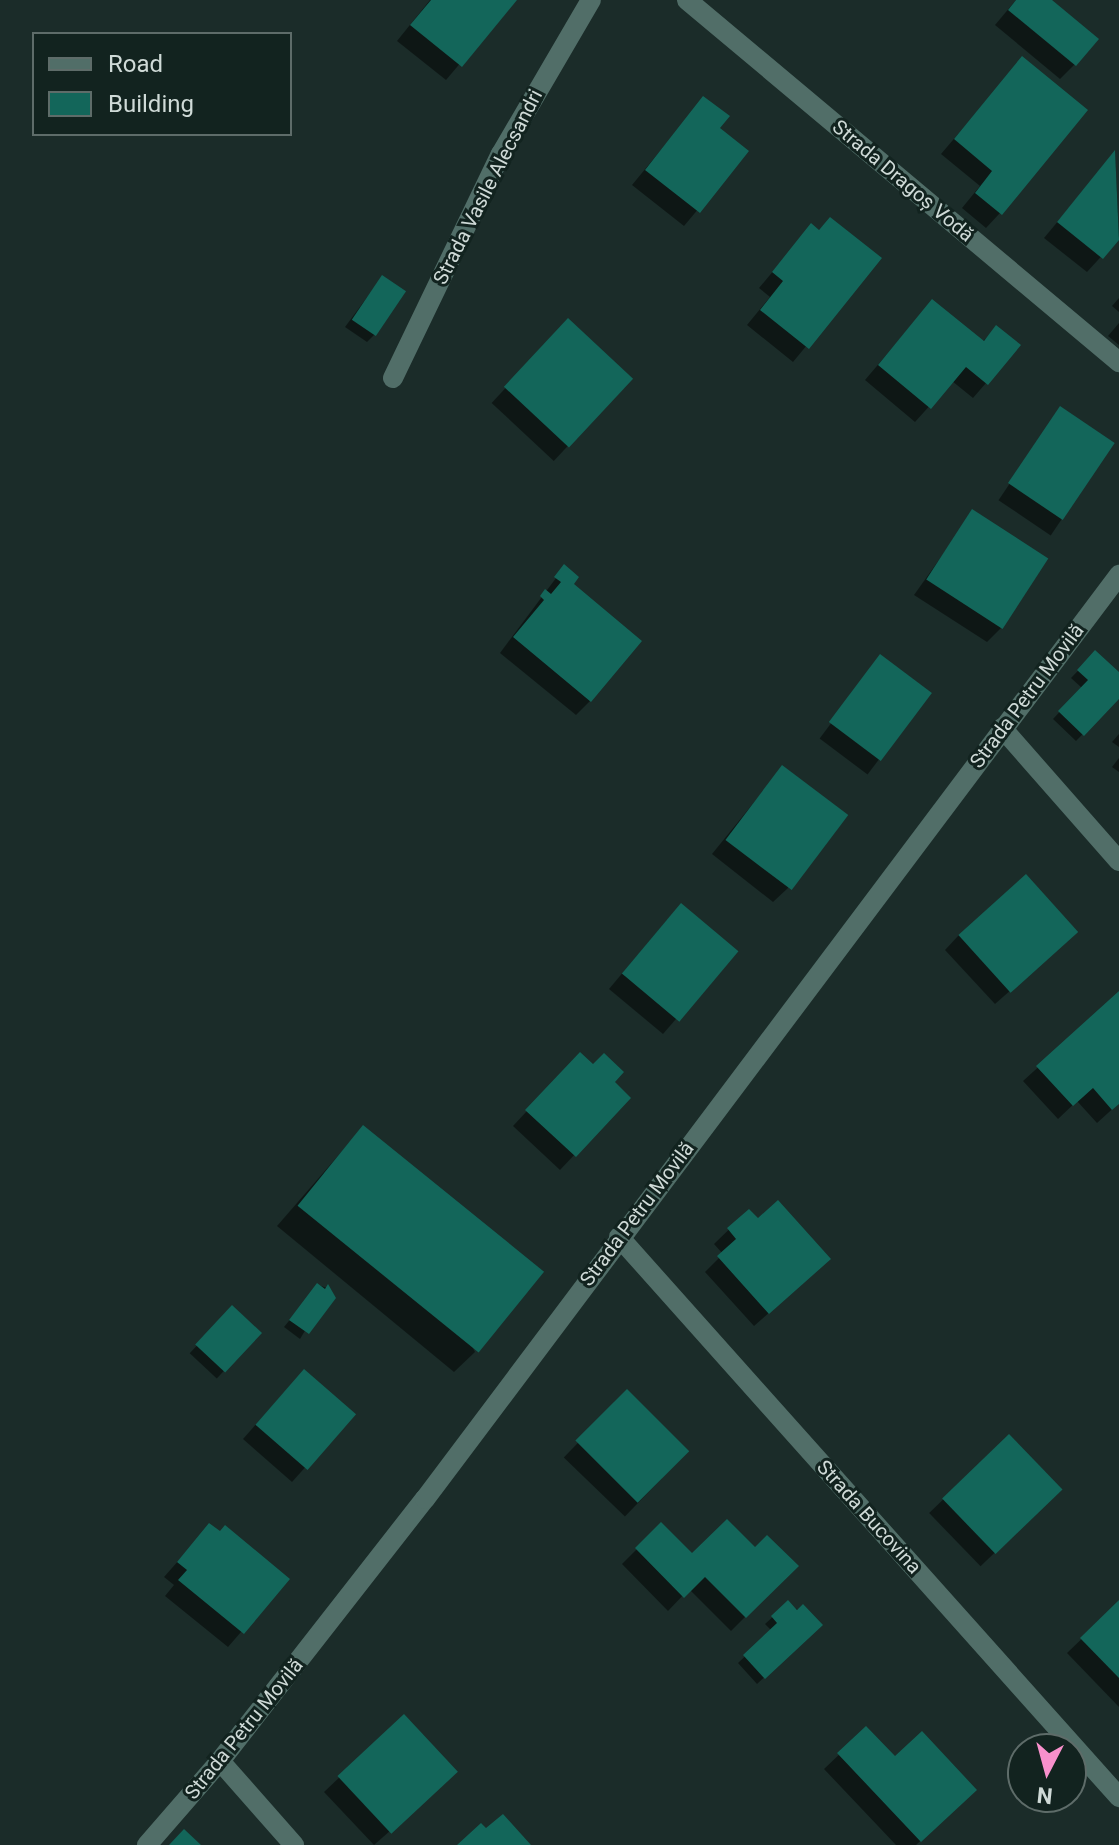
<!DOCTYPE html>
<meta charset="utf-8">
<style>
body{margin:0}
#map{position:relative;width:1119px;height:1845px;overflow:hidden;background:#1b2c29;font-family:Roboto,sans-serif}
div>[style]{position:absolute}
.shadow>*{inset:0;background:#0007;transform-origin:0 0}
.building>*{inset:0;background:#13665a;transform-origin:0 0}
.minor>*{height:20px;margin:-10px;padding:0 10px;transform-origin:10px;border-radius:10px;background:#516e68}
span{translate:-50% -50%;white-space:nowrap;text-align:center;line-height:1.15;-webkit-text-stroke:6px #12231f;paint-order:stroke}
.street-label{font-size:20px;color:#cfdad7}
.legend{position:absolute;left:32px;top:32px;width:260px;height:104px;box-sizing:border-box;background:#12231f;border:2px solid #5e6c69;margin:0;padding:10px 14px;list-style:none;font-size:24px;color:#cfdad7}
.legend li{display:flex;align-items:center;gap:16px;height:40px}
.legend b{width:40px;border:2px solid #5e6c69}
.north{position:absolute;left:1007px;top:1733px;width:80px;height:80px;box-sizing:border-box;background:#12231f;border:2px solid #5e6c69;border-radius:50%;rotate:186deg;font-size:22px;font-weight:700;line-height:32px;text-align:center;color:#cfdad7}
.north::after{content:'';display:block;margin:auto;width:28px;height:36px;background:#f890cc;clip-path:polygon(50% 0,100% 100%,50% 72%,0 100%)}
</style>
<div id="map">
<div class="shadow">
<div style="clip-path:polygon(430px 0,512px 0,513px 1px,446px 80px,397px 41px)"></div>
<div style="clip-path:polygon(1016px 0,1049px 0,1075px 64px,1060px 79px,995px 25px)"></div>
<div style="clip-path:polygon(1023px 58px,1000px 213px,986px 228px,962px 208px,980px 186px,941px 154px)"></div>
<div style="clip-path:polygon(703px 99px,717px 129px,746px 152px,684px 226px,632px 185px)"></div>
<div style="clip-path:polygon(1115px 153px,1119px 237px,1087px 272px,1044px 238px)"></div>
<div style="clip-path:polygon(830px 219px,879px 258px,793px 362px,747px 325px,770px 297px,759px 288px,811px 226px,817px 232px)"></div>
<div style="clip-path:polygon(382px 277px,374px 335px,367px 342px,345px 327px)"></div>
<div style="clip-path:polygon(1119px 298px,1119px 312px,1112px 306px)"></div>
<div style="clip-path:polygon(932px 301px,982px 342px,997px 328px,1018px 346px,973px 398px,952px 381px,915px 422px,865px 380px)"></div>
<div style="left:568px;top:321px;width:85px;height:112px;rotate:43deg"></div>
<div style="clip-path:polygon(1119px 323px,1119px 345px,1108px 336px)"></div>
<div style="left:1060px;top:409px;width:63px;height:110px;rotate:34deg"></div>
<div style="clip-path:polygon(973px 512px,1001px 628px,987px 642px,914px 595px)"></div>
<div style="clip-path:polygon(565px 566px,590px 701px,576px 715px,500px 653px)"></div>
<div style="clip-path:polygon(1095px 653px,1119px 675px,1119px 697px,1076px 741px,1053px 719px,1082px 688px,1071px 678px)"></div>
<div style="left:881px;top:657px;width:60px;height:102px;rotate:37deg"></div>
<div style="clip-path:polygon(1119px 734px,1119px 747px,1112px 742px)"></div>
<div style="clip-path:polygon(1119px 758px,1119px 772px,1112px 767px)"></div>
<div style="clip-path:polygon(782px 768px,788px 888px,773px 902px,712px 854px)"></div>
<div style="clip-path:polygon(667px 920px,735px 951px,663px 1034px,609px 989px)"></div>
<div style="clip-path:polygon(959px 935px,1061px 946px,995px 1004px,945px 950px)"></div>
<div style="clip-path:polygon(1119px 994px,1119px 1103px,1097px 1123px,1077px 1101px,1058px 1119px,1023px 1081px)"></div>
<div style="clip-path:polygon(566px 1069px,612px 1082px,628px 1098px,560px 1170px,513px 1126px)"></div>
<div style="clip-path:polygon(363px 1127px,475px 1352px,454px 1372px,277px 1226px)"></div>
<div style="clip-path:polygon(748px 1211px,814px 1273px,754px 1326px,705px 1272px,723px 1254px,714px 1244px)"></div>
<div style="clip-path:polygon(318px 1285px,330px 1289px,300px 1339px,284px 1327px)"></div>
<div style="left:232px;top:1308px;width:37px;height:62px;rotate:43deg"></div>
<div style="clip-path:polygon(290px 1386px,353px 1414px,292px 1482px,243px 1439px)"></div>
<div style="left:627px;top:1392px;width:85px;height:91px;rotate:44deg"></div>
<div style="left:1009px;top:1436px;width:74px;height:111px;rotate:46deg"></div>
<div style="clip-path:polygon(210px 1525px,287px 1579px,228px 1647px,165px 1596px,174px 1585px,164px 1577px)"></div>
<div style="clip-path:polygon(661px 1525px,692px 1556px,755px 1550px,796px 1566px,731px 1631px,689px 1589px,668px 1611px,622px 1564px)"></div>
<div style="clip-path:polygon(788px 1603px,820px 1625px,757px 1684px,738px 1663px,772px 1631px,765px 1624px)"></div>
<div style="clip-path:polygon(1119px 1603px,1119px 1707px,1067px 1653px)"></div>
<div style="clip-path:polygon(404px 1716px,441px 1786px,374px 1845px,324px 1792px)"></div>
<div style="clip-path:polygon(866px 1729px,895px 1759px,960px 1804px,916px 1845px,896px 1845px,824px 1769px)"></div>
</div>
<div class="building">
<div style="clip-path:polygon(431px 0,517px 0,462px 67px,410px 25px)"></div>
<div style="clip-path:polygon(1016px 0,1052px 0,1099px 39px,1076px 66px,1008px 10px)"></div>
<div style="clip-path:polygon(1022px 56px,1088px 110px,1002px 215px,975px 193px,992px 171px,954px 139px)"></div>
<div style="clip-path:polygon(703px 96px,730px 116px,720px 128px,749px 151px,700px 213px,645px 170px)"></div>
<div style="clip-path:polygon(1115px 150px,1119px 240px,1103px 259px,1057px 222px)"></div>
<div style="clip-path:polygon(830px 217px,882px 258px,809px 349px,760px 310px,783px 281px,772px 272px,811px 223px,819px 230px)"></div>
<div style="left:382px;top:275px;width:29px;height:54px;rotate:34deg"></div>
<div style="clip-path:polygon(932px 299px,984px 341px,996px 325px,1021px 345px,988px 385px,966px 367px,931px 409px,878px 365px)"></div>
<div style="left:568px;top:318px;width:89px;height:94px;rotate:43deg"></div>
<div style="left:1060px;top:406px;width:66px;height:93px;rotate:34deg"></div>
<div style="left:972px;top:509px;width:91px;height:84px;rotate:33deg"></div>
<div style="clip-path:polygon(564px 564px,579px 577px,574px 584px,642px 641px,591px 702px,513px 637px,544px 600px,540px 596px,545px 589px,551px 594px,561px 582px,554px 577px)"></div>
<div style="clip-path:polygon(1095px 650px,1119px 672px,1119px 699px,1084px 736px,1058px 711px,1088px 680px,1077px 670px)"></div>
<div style="left:880px;top:654px;width:65px;height:85px;rotate:37deg"></div>
<div style="left:782px;top:765px;width:83px;height:94px;rotate:37deg"></div>
<div style="left:1026px;top:874px;width:78px;height:91px;rotate:48deg"></div>
<div style="left:681px;top:903px;width:75px;height:92px;rotate:40deg"></div>
<div style="clip-path:polygon(1119px 991px,1119px 1104px,1112px 1110px,1093px 1088px,1073px 1106px,1036px 1066px)"></div>
<div style="clip-path:polygon(580px 1052px,593px 1064px,604px 1053px,624px 1072px,615px 1082px,631px 1098px,576px 1157px,525px 1110px)"></div>
<div style="left:363px;top:1125px;width:233px;height:104px;rotate:39deg"></div>
<div style="clip-path:polygon(778px 1200px,831px 1259px,769px 1314px,717px 1256px,736px 1239px,727px 1228px,749px 1209px,758px 1218px)"></div>
<div style="clip-path:polygon(317px 1283px,325px 1289px,328px 1284px,336px 1298px,309px 1334px,289px 1320px)"></div>
<div style="left:232px;top:1305px;width:41px;height:54px;rotate:43deg"></div>
<div style="left:304px;top:1369px;width:69px;height:74px;rotate:41deg"></div>
<div style="left:627px;top:1389px;width:88px;height:73px;rotate:45deg"></div>
<div style="left:1009px;top:1434px;width:77px;height:93px;rotate:46deg"></div>
<div style="clip-path:polygon(727px 1519px,755px 1547px,767px 1535px,799px 1566px,746px 1618px,705px 1577px,684px 1598px,635px 1548px,661px 1522px,692px 1553px)"></div>
<div style="clip-path:polygon(209px 1523px,220px 1531px,225px 1525px,290px 1579px,244px 1634px,178px 1580px,187px 1570px,177px 1562px)"></div>
<div style="clip-path:polygon(788px 1600px,797px 1610px,803px 1604px,823px 1625px,765px 1679px,743px 1655px,777px 1623px,771px 1616px)"></div>
<div style="clip-path:polygon(1119px 1600px,1119px 1678px,1080px 1638px)"></div>
<div style="left:404px;top:1714px;width:79px;height:91px;rotate:47deg"></div>
<div style="clip-path:polygon(866px 1726px,895px 1756px,922px 1731px,977px 1790px,921px 1842px,837px 1753px)"></div>
<div style="clip-path:polygon(503px 1814px,531px 1845px,457px 1845px,481px 1823px,486px 1828px)"></div>
<div style="clip-path:polygon(184px 1829px,201px 1845px,169px 1845px)"></div>
</div>
<div class="minor">
<div style="left:687px;top:0;width:564px;rotate:39.96deg"></div>
<div style="left:393px;top:378px;width:249px;rotate:-64.3deg"></div>
<div style="left:501px;top:154px;width:178px;rotate:-59.7deg"></div>
<div style="left:1002px;top:728px;width:177px;rotate:48.7deg"></div>
<div style="left:619px;top:1237px;width:751px;rotate:48.24deg"></div>
<div style="left:220px;top:1761px;width:112px;rotate:48.6deg"></div>
<div style="left:147px;top:1845px;width:111px;rotate:-49deg"></div>
<div style="left:220px;top:1761px;width:333px;rotate:-52deg"></div>
<div style="left:425px;top:1499px;width:1156px;rotate:-53.09deg"></div>
</div>
<div class="street-label">
<span style="left:903px;top:181px;rotate:40deg">Strada Dragoș Vodă</span>
<span style="left:488px;top:187px;rotate:-63deg">Strada Vasile Alecsandri</span>
<span style="left:1027px;top:696px;rotate:-53deg">Strada Petru Movilă</span>
<span style="left:637px;top:1214px;rotate:-53deg">Strada Petru Movilă</span>
<span style="left:869px;top:1517px;rotate:48deg">Strada Bucovina</span>
<span style="left:244px;top:1729px;rotate:-51deg">Strada Petru Movilă</span>
</div>
<ul class="legend">
<li><b style="height:10px;background:#516e68"></b>Road</li>
<li><b style="height:22px;background:#13665a"></b>Building</li>
</ul>
<div class="north">N</div>
</div>
